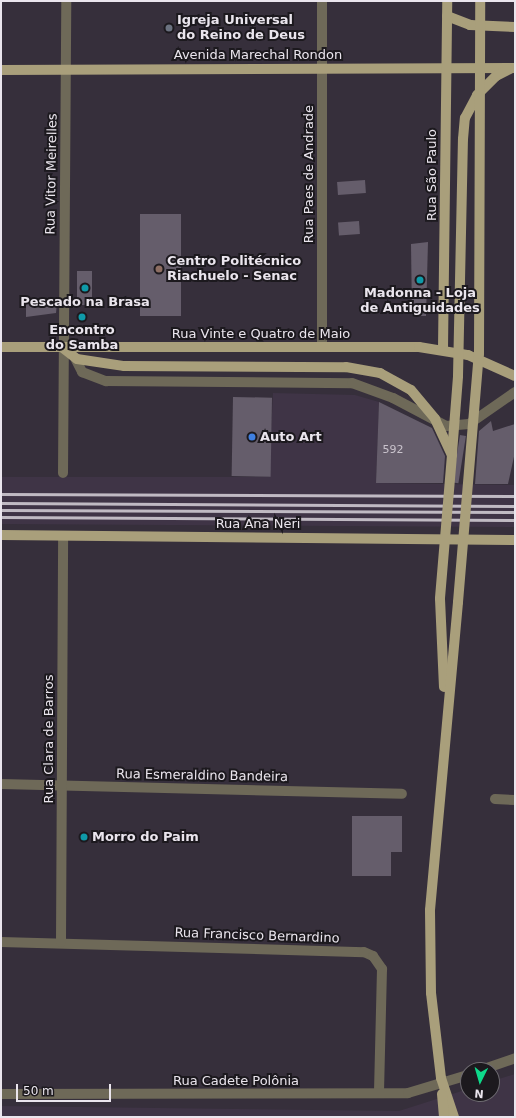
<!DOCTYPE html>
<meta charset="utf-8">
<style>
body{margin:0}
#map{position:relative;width:516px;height:1118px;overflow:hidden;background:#362f3b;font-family:"DejaVu Sans",sans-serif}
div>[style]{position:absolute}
.built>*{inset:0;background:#3f3446}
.building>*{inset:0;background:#655d6b;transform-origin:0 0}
.minor>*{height:10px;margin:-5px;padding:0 5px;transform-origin:5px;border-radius:5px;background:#6e6958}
.major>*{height:10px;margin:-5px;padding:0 5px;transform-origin:5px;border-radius:5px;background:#a99f7b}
.rail>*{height:3px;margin:-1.5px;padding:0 1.5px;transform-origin:1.5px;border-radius:1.5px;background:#c0bac3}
.major-bridge>*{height:10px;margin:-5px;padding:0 5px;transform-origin:5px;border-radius:5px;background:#a99f7b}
.dots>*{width:11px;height:11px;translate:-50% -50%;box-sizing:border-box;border:2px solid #1c191e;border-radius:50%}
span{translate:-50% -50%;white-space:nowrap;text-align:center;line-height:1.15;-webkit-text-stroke:4px #1c191e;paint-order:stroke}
.number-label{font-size:11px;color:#c9c3cc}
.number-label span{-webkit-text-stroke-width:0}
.poi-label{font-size:13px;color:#eae5ed;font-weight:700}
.left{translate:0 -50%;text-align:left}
.street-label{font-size:13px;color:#eae5ed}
.frame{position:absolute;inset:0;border:2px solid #eae5ed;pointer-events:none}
.north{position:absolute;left:460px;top:1062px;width:40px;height:40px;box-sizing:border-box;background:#1c191e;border:1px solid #6e6b71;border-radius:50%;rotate:185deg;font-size:11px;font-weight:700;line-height:16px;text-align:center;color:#eae5ed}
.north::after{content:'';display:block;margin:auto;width:14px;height:18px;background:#0ed98a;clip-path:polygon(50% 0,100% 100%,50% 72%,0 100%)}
.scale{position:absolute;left:16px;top:1084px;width:95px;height:18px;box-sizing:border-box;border:2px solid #eae5ed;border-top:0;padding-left:5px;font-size:12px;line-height:14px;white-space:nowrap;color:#eae5ed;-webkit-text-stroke:3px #1c191e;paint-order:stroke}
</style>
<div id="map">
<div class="built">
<div style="clip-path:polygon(273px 393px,355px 395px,379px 402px,376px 483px,515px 485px,515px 527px,1px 524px,1px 477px,269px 477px)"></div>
<div style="clip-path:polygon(515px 1074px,515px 1117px,1px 1117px,1px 1106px,399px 1111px,468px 1089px,468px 1094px,492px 1094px,492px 1081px)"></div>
</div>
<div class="building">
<div style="left:365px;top:180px;width:13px;height:28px;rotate:86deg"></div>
<div style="left:140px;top:214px;width:41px;height:102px"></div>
<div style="left:359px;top:221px;width:13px;height:21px;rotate:86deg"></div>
<div style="clip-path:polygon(428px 242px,426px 316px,412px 316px,411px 244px)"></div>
<div style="left:77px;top:271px;width:15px;height:34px"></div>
<div style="clip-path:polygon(26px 298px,57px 303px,56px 313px,26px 317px)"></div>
<div style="left:233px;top:397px;width:39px;height:79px;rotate:1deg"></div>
<div style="clip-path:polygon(379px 402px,432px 428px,445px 456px,443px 483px,376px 483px)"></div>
<div style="clip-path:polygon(491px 421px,493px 431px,515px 424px,515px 452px,508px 484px,475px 484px,479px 431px)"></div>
<div style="left:460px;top:435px;width:6px;height:48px;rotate:9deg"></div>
<div style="clip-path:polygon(352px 816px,402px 816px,402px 852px,391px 852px,391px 876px,352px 876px)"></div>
</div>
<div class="minor">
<div style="left:322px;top:347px;width:346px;rotate:-90deg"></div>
<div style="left:75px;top:358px;width:16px;rotate:63deg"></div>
<div style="left:82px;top:372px;width:26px;rotate:21deg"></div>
<div style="left:106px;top:381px;width:246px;rotate:0.5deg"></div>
<div style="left:352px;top:383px;width:44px;rotate:20.1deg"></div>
<div style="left:393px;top:398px;width:60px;rotate:27.8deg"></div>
<div style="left:446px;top:426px;width:23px;rotate:-5deg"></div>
<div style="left:469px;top:424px;width:56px;rotate:-34.8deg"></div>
<div style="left:63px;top:473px;width:472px;rotate:-89.6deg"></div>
<div style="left:1px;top:784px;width:401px;rotate:1.4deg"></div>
<div style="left:495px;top:799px;width:20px;rotate:3deg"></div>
<div style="left:1px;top:942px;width:363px;rotate:1.6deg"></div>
<div style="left:364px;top:952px;width:10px;rotate:24deg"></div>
<div style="left:373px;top:956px;width:16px;rotate:55deg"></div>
<div style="left:382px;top:969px;width:123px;rotate:91.4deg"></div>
<div style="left:61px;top:942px;width:406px;rotate:-89.7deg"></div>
<div style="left:481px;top:1070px;width:36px;rotate:-19deg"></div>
<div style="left:1px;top:1094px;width:407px;rotate:-0.1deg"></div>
<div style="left:408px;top:1093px;width:63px;rotate:-16.7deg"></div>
</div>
<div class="major">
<div style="left:447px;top:16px;width:25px;rotate:21deg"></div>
<div style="left:470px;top:25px;width:45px;rotate:2.5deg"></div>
<div style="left:1px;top:70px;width:514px;rotate:-0.22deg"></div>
<div style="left:463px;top:139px;width:21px;rotate:-85deg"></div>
<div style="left:465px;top:118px;width:26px;rotate:-62deg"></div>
<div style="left:477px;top:95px;width:27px;rotate:-45deg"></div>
<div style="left:496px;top:76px;width:16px;rotate:-27deg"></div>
<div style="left:1px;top:347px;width:418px"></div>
<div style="left:419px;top:347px;width:50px;rotate:9.3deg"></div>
<div style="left:468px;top:355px;width:51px;rotate:24.1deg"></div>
<div style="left:63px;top:348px;width:18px;rotate:38deg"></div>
<div style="left:77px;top:359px;width:48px;rotate:8.5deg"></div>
<div style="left:443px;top:349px;width:348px;rotate:-89.3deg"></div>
<div style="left:1px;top:535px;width:514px;rotate:0.56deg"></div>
<div style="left:440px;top:599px;width:88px;rotate:87.4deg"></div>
<div style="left:441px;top:1078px;width:86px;rotate:-96.7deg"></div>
<div style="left:431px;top:993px;width:83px;rotate:-90.7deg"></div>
<div style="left:430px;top:910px;width:309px;rotate:-84.8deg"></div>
</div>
<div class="rail">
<div style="left:1px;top:494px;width:514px;rotate:0.22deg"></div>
<div style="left:1px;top:503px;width:514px;rotate:0.33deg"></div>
<div style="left:1px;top:510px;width:514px;rotate:0.22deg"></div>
<div style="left:1px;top:517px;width:514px;rotate:0.33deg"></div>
</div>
<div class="major-bridge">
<div style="left:124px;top:366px;width:222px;rotate:0.3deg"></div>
<div style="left:346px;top:367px;width:35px;rotate:10deg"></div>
<div style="left:380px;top:373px;width:35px;rotate:29deg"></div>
<div style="left:411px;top:390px;width:38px;rotate:50deg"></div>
<div style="left:435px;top:419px;width:40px;rotate:65deg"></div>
<div style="left:452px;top:455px;width:144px;rotate:94.8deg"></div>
<div style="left:452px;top:453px;width:77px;rotate:-85.5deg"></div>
<div style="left:458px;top:376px;width:237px;rotate:-88.8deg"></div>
<div style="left:458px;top:602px;width:249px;rotate:-85.2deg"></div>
<div style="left:479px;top:354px;width:353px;rotate:-89.8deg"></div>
<div style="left:441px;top:1078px;width:41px;rotate:71.6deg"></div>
<div style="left:442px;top:1094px;width:23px;rotate:85deg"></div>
</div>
<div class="dots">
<div style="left:169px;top:28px;background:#6b7280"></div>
<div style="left:159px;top:269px;background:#8d6e63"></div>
<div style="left:420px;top:280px;background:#0f9aa8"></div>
<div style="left:85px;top:288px;background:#0f9aa8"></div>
<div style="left:82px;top:317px;background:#0f9aa8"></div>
<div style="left:252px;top:437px;background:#3f7fe0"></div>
<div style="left:84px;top:837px;background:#0f9aa8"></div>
</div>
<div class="number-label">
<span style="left:393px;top:450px">592</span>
</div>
<div class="poi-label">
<span class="left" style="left:177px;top:28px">Igreja Universal<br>do Reino de Deus</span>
<span class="left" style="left:167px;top:269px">Centro Politécnico<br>Riachuelo - Senac</span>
<span style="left:420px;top:301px">Madonna - Loja<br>de Antiguidades</span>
<span style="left:85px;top:302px">Pescado na Brasa</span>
<span style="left:82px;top:338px">Encontro<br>do Samba</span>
<span class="left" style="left:260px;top:437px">Auto Art</span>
<span class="left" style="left:92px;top:837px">Morro do Paim</span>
</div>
<div class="street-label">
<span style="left:258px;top:55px">Avenida Marechal Rondon</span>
<span style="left:52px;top:174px;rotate:-89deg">Rua Vitor Meirelles</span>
<span style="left:309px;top:174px;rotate:-90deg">Rua Paes de Andrade</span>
<span style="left:432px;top:175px;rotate:-90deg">Rua São Paulo</span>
<span style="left:261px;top:334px">Rua Vinte e Quatro de Maio</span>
<span style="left:258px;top:524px">Rua Ana Neri</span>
<span style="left:49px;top:739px;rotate:-90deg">Rua Clara de Barros</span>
<span style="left:202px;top:776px;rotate:1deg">Rua Esmeraldino Bandeira</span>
<span style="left:257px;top:936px;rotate:2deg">Rua Francisco Bernardino</span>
<span style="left:236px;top:1081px">Rua Cadete Polônia</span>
</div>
<div class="frame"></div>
<div class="north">N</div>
<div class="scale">50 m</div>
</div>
